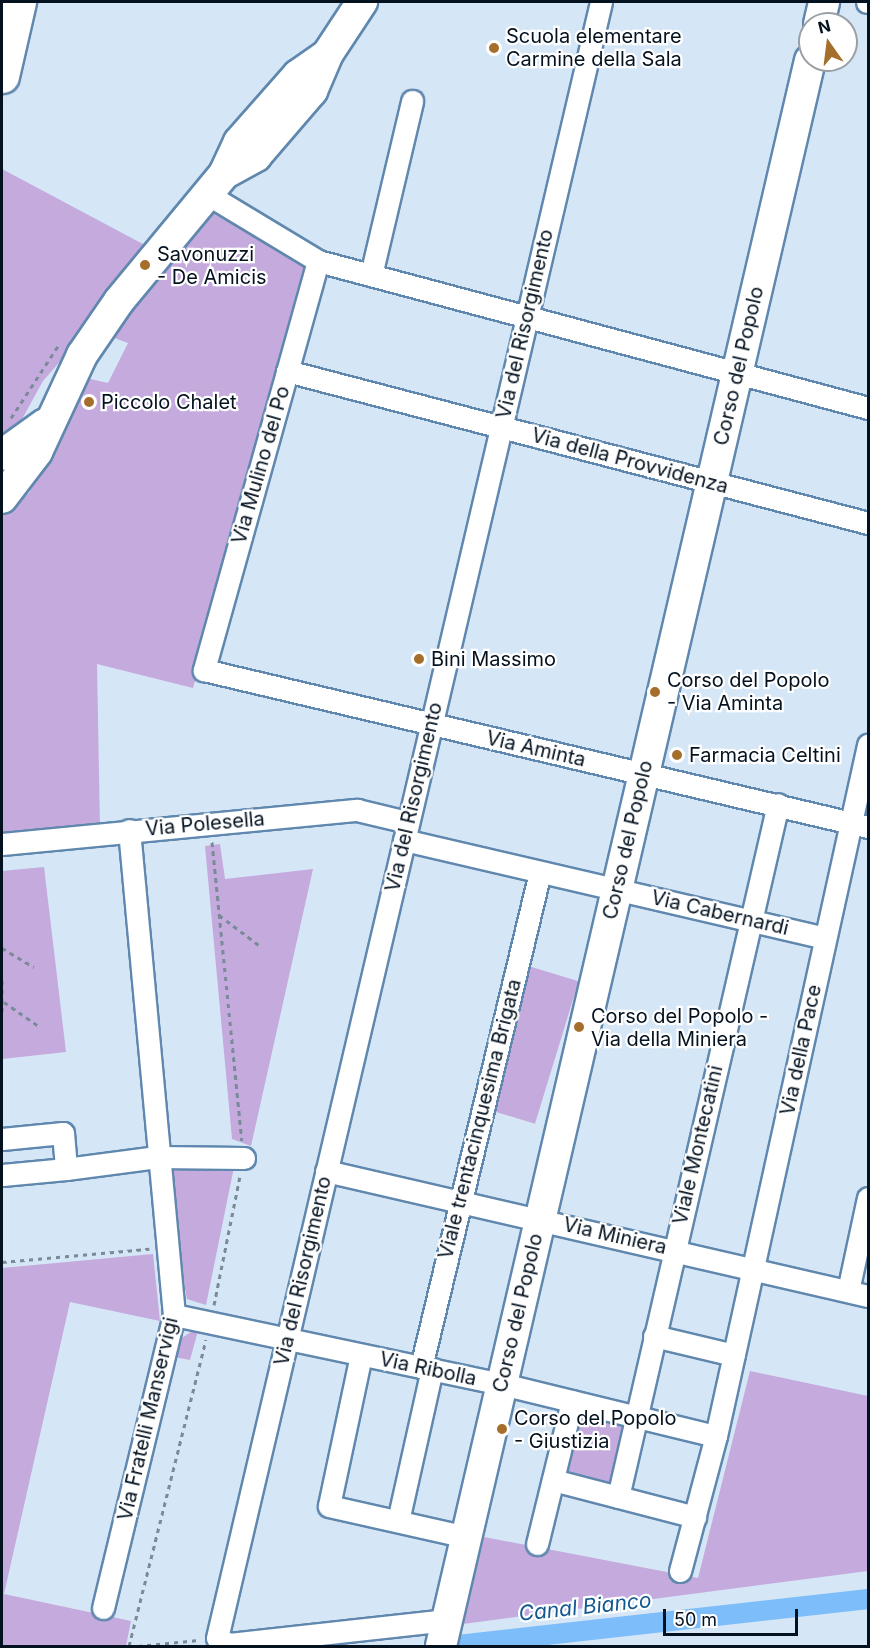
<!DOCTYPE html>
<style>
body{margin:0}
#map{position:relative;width:870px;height:1648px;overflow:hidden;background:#d5e6f6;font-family:Inter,sans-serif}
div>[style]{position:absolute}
.green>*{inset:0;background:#c4aadd;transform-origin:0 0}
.canal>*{height:20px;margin:-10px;padding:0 10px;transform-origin:10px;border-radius:10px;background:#7cbdfa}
.path>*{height:3px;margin-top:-1.5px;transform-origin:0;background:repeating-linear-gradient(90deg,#7a8a99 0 4.5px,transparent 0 9px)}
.roads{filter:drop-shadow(2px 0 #6088ae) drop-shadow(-2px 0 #6088ae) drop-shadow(0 2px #6088ae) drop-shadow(0 -2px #6088ae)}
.street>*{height:21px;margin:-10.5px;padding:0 10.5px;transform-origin:10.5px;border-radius:10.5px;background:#fff}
.secondary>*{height:30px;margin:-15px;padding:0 15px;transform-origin:15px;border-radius:15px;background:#fff}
.primary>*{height:33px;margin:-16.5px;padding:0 16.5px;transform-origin:16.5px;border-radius:16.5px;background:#fff}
.dots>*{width:16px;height:16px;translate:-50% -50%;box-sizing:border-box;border:3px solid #fff;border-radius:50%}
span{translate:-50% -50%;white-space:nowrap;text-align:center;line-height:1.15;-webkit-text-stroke:4.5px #fff;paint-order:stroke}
.poi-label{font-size:20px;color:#041220}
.left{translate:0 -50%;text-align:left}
.street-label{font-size:20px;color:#041220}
.water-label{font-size:21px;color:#105890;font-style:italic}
.frame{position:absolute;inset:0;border:3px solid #041220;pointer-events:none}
.north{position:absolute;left:798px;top:12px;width:60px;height:60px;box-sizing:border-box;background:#fff;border:2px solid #9ba0a6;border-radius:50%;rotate:346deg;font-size:16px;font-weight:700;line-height:24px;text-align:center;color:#041220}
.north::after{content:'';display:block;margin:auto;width:21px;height:27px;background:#a56e2a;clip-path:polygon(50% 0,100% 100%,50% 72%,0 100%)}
.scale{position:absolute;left:663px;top:1609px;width:135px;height:27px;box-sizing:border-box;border:3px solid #041220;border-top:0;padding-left:8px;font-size:18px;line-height:21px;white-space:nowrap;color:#041220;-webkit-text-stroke:4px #fff;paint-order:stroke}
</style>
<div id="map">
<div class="green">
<div style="clip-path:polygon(2px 169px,156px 251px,43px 381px,16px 430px,2px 442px)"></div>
<div style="clip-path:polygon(206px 209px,310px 269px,193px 688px,97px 664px,100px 828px,2px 840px,2px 511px,29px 493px,86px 378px,108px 383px,128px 343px,109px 336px)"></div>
<div style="clip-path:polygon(220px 844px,225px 879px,313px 869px,251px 1146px,232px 1139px,205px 846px)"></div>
<div style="clip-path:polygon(44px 867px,66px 1052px,2px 1059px,2px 871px)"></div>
<div style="left:525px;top:965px;width:56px;height:149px;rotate:17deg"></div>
<div style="clip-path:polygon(171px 1166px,234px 1167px,206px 1305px,187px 1299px,185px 1289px)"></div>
<div style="clip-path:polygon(153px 1254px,160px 1321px,70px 1302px,4px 1594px,131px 1621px,126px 1646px,2px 1646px,2px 1268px)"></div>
<div style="clip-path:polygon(199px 1327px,190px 1360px,174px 1357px,177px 1341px)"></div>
<div style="clip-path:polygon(750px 1371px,868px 1396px,868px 1571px,463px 1624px,484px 1537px,698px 1578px)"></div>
<div style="left:574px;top:1413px;width:55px;height:65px;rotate:14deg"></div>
</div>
<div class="canal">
<div style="left:449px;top:1646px;width:422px;rotate:-6.4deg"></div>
</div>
<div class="path">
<div style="left:11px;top:418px;width:86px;rotate:-56.9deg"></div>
<div style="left:212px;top:842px;width:300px;rotate:84.3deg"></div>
<div style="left:219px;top:915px;width:51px;rotate:37.1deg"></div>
<div style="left:2px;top:948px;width:37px;rotate:31deg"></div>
<div style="left:2px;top:980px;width:34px;rotate:90deg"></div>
<div style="left:4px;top:1002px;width:44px;rotate:34.8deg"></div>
<div style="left:2px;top:1262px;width:148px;rotate:-5.1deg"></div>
<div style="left:214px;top:1305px;width:132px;rotate:-78.6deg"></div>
<div style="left:129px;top:1646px;width:316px;rotate:-75.9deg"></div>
<div style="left:138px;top:1646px;width:61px;rotate:-5.6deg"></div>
</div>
<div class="roads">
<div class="street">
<div style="left:867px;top:2px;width:1px"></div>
<div style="left:207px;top:194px;width:130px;rotate:31.1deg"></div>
<div style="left:318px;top:261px;width:569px;rotate:14.96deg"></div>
<div style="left:318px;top:261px;width:425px;rotate:105.6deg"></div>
<div style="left:204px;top:670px;width:682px;rotate:13.3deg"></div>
<div style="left:371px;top:275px;width:179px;rotate:-76.7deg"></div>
<div style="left:287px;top:371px;width:601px;rotate:14.66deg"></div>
<div style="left:404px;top:840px;width:432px;rotate:13.1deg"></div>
<div style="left:2px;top:844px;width:357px;rotate:-5.5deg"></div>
<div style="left:357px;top:810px;width:51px;rotate:13.5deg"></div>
<div style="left:2px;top:1139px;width:61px;rotate:-5.6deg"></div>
<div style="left:63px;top:1133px;width:36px;rotate:85deg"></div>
<div style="left:66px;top:1169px;width:64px;rotate:174.6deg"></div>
<div style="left:66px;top:1169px;width:92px;rotate:-7.5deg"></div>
<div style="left:157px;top:1157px;width:87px;rotate:0.7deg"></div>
<div style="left:326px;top:1171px;width:556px;rotate:12.99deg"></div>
<div style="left:848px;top:1291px;width:95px;rotate:-77.9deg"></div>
<div style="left:174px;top:1315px;width:335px;rotate:11.9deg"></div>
<div style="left:502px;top:1384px;width:220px;rotate:13.7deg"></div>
<div style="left:654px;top:1336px;width:82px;rotate:13.4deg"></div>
<div style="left:361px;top:1355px;width:154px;rotate:102deg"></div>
<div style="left:329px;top:1506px;width:141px;rotate:12.7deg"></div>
<div style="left:421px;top:1367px;width:509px;rotate:-76.48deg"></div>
<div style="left:553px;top:1480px;width:147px;rotate:14.6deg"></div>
<div style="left:618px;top:1497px;width:711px;rotate:-77deg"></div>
<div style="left:398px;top:1521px;width:156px;rotate:-77.4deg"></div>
<div style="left:537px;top:1544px;width:147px;rotate:-76.2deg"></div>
<div style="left:680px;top:1571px;width:140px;rotate:-75.1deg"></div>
<div style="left:716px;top:1436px;width:708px;rotate:-77.59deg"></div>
<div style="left:103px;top:1608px;width:301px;rotate:-76.4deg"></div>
<div style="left:174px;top:1315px;width:487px;rotate:-95.3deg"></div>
<div style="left:447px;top:1620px;width:219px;rotate:173.7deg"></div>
<div style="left:229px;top:1644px;width:13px;rotate:-153deg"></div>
<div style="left:217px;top:1638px;width:1680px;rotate:-76.79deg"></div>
</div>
<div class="secondary">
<div style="left:819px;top:24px;width:23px;rotate:-77deg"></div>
<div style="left:224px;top:174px;width:37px;rotate:-29deg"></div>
<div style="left:256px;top:156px;width:86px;rotate:-49.3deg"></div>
<div style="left:312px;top:91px;width:39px;rotate:-67deg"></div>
<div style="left:327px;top:55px;width:64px;rotate:-56.6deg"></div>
<div style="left:2px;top:455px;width:53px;rotate:-35.8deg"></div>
<div style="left:2px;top:498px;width:58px;rotate:-52.7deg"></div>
<div style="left:37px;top:452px;width:107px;rotate:-65.1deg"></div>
<div style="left:82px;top:355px;width:65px;rotate:-55.6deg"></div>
<div style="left:119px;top:301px;width:165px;rotate:-50.4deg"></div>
<div style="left:224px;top:174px;width:35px;rotate:-65deg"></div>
<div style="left:239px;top:142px;width:89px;rotate:-48.6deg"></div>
<div style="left:298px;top:75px;width:35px;rotate:-35deg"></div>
<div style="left:441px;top:1646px;width:1628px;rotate:-76.9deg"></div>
</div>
<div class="primary">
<div style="left:2px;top:76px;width:76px;rotate:-77.1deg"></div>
</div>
</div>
<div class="dots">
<div style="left:494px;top:48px;background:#a56e2a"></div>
<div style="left:145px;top:265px;background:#a56e2a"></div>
<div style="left:89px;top:402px;background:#a56e2a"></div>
<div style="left:419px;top:659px;background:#a56e2a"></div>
<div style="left:655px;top:692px;background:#a56e2a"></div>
<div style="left:677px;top:755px;background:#a56e2a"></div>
<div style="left:579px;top:1027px;background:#a56e2a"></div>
<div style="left:502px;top:1429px;background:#a56e2a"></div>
</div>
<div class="poi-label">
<span class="left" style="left:506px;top:48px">Scuola elementare<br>Carmine della Sala</span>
<span class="left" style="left:157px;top:266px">Savonuzzi<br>- De Amicis</span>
<span class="left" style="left:101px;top:402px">Piccolo Chalet</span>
<span class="left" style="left:431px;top:659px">Bini Massimo</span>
<span class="left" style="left:667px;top:692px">Corso del Popolo<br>- Via Aminta</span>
<span class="left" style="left:689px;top:755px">Farmacia Celtini</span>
<span class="left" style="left:591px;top:1028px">Corso del Popolo -<br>Via della Miniera</span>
<span class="left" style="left:514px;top:1430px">Corso del Popolo<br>- Giustizia</span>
</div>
<div class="street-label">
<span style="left:525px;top:324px;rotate:-77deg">Via del Risorgimento</span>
<span style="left:739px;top:366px;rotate:-77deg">Corso del Popolo</span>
<span style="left:630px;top:461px;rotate:15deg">Via della Provvidenza</span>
<span style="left:261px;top:465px;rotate:-74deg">Via Mulino del Po</span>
<span style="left:536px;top:749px;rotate:13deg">Via Aminta</span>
<span style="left:414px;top:797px;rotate:-77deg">Via del Risorgimento</span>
<span style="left:205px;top:824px;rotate:-5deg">Via Polesella</span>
<span style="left:628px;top:840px;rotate:-77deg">Corso del Popolo</span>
<span style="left:720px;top:913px;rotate:13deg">Via Cabernardi</span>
<span style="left:801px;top:1050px;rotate:-78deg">Via della Pace</span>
<span style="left:480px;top:1119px;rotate:-76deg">Viale trentacinquesima Brigata</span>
<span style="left:698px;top:1145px;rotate:-77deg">Viale Montecatini</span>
<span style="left:615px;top:1236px;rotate:13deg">Via Miniera</span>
<span style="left:303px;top:1271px;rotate:-77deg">Via del Risorgimento</span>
<span style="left:518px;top:1313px;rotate:-77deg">Corso del Popolo</span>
<span style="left:428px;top:1369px;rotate:12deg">Via Ribolla</span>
<span style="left:148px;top:1419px;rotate:-77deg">Via Fratelli Manservigi</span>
</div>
<div class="water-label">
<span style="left:585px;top:1607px;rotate:-6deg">Canal Bianco</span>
</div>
<div class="frame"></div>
<div class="north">N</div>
<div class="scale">50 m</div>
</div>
